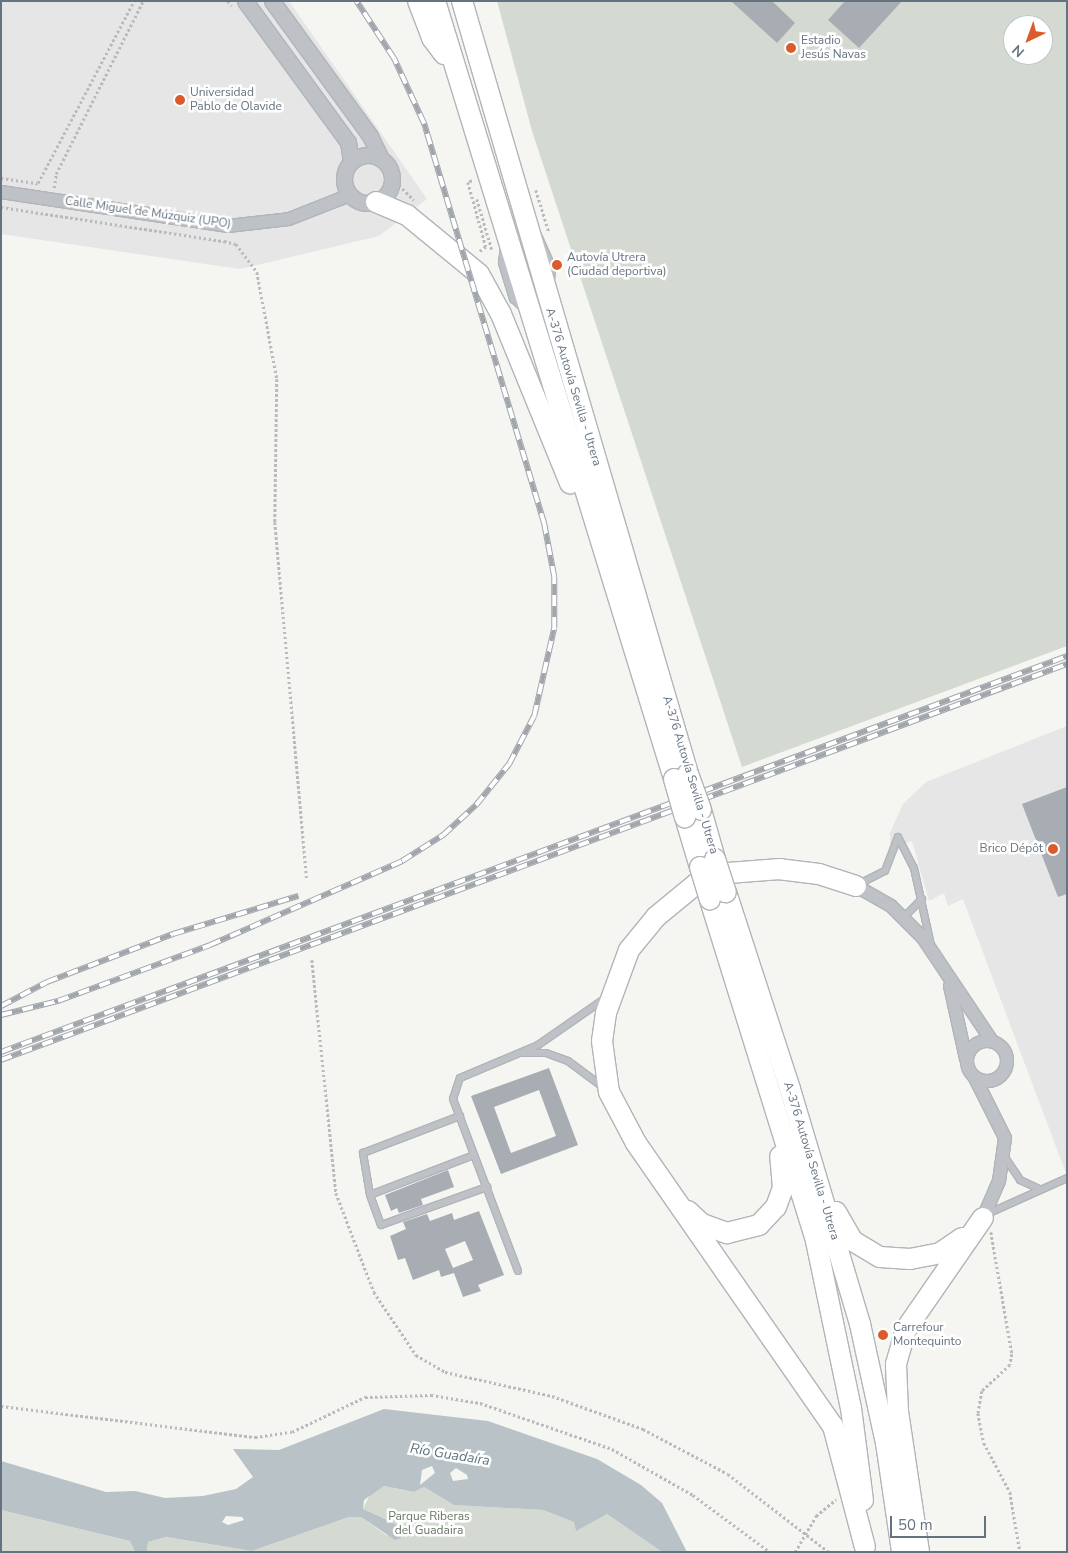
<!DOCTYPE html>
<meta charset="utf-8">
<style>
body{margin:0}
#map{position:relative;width:1068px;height:1553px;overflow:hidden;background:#f5f5f1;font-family:"Nunito Sans",sans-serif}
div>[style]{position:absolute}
.built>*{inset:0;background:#e5e6e5}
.green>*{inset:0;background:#d4dad1}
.water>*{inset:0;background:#b8c2c7}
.building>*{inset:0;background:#a7adb3}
.path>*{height:2.5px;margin-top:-1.25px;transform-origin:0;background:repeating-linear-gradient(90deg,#b8babd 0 2.5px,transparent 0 5px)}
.roads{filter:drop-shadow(1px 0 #b1b5b9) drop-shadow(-1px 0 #b1b5b9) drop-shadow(0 1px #b1b5b9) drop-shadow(0 -1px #b1b5b9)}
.service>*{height:6px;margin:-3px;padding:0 3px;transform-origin:3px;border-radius:3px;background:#bec1c5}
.minor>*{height:12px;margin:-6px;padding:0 6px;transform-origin:6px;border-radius:6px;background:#bec1c5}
.minor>.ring{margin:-6px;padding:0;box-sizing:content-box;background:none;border:12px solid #bec1c5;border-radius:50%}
.tertiary>*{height:15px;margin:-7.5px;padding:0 7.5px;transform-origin:7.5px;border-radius:7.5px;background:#bec1c5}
.tertiary>.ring{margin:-7.5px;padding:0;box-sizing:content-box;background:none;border:15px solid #bec1c5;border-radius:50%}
.primary>*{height:20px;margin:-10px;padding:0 10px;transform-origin:10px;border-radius:10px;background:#fff}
.rail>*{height:5.5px;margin-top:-2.75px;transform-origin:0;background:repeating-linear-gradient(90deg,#fff 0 11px,#a1a6ac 0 22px);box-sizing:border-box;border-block:1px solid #a1a6ac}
.bridges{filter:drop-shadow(1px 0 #b1b5b9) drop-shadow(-1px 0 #b1b5b9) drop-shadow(0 1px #b1b5b9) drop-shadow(0 -1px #b1b5b9)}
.primary-bridge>*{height:20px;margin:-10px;padding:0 10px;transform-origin:10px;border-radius:10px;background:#fff}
.dots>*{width:14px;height:14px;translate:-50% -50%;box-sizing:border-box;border:2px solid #fff;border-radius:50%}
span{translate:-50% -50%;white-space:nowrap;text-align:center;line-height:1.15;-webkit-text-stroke:5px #fff;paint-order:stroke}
.poi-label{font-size:12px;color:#657381}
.left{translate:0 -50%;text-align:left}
.right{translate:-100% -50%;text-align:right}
.street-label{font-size:12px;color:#657381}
.park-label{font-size:12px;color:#677964}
.water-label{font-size:14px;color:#61757e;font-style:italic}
.frame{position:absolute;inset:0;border:2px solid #657381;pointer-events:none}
.north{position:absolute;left:1003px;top:15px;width:50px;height:50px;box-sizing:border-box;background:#fff;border:1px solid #c1c7cd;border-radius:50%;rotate:222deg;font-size:14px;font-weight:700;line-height:20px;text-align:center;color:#657381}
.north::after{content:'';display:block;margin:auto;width:18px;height:22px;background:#da5c2c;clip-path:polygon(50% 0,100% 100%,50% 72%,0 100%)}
.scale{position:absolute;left:890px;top:1516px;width:96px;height:22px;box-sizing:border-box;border:2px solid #657381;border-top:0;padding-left:6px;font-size:15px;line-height:18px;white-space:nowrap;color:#657381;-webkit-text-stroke:4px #fff;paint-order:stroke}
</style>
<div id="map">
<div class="built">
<div style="clip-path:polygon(1px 1px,289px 1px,427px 199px,379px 236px,240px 269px,1px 234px)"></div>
<div style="clip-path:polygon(1067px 726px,1067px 1176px,963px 899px,948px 906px,944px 893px,929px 901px,912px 841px,890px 847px,890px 833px,903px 804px,926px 782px)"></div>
</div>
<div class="green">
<div style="clip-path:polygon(evenodd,497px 1px,1067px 1px,1067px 646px,742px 767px,532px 131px,497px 1px,1013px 25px,1043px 25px,1043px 55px,1013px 55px,1013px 25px)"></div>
<div style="clip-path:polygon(384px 1486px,414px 1492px,424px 1487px,454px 1505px,543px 1510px,574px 1522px,576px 1530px,607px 1514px,662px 1552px,147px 1552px,148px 1542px,166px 1537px,252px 1551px,349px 1517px,361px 1517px,386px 1535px,401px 1538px,401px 1530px,394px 1523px,363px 1509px,371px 1492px)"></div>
<div style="clip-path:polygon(1px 1510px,130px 1541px,135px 1552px,1px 1552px)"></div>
</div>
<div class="water">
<div style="clip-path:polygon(evenodd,384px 1409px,488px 1421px,597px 1459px,641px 1485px,662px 1503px,687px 1552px,662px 1552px,607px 1514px,576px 1531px,574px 1522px,543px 1510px,454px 1505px,424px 1487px,414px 1492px,384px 1486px,364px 1500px,363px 1509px,394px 1523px,401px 1530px,401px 1538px,395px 1540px,361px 1517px,349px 1517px,252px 1551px,166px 1537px,148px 1542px,147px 1552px,135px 1552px,130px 1541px,1px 1510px,1px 1461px,106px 1492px,135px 1491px,165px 1498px,203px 1496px,236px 1489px,253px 1477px,233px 1449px,279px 1450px,384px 1409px,432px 1466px,435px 1473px,420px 1485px,422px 1470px,432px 1466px,384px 1409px,456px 1468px,467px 1475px,468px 1479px,453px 1481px,450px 1473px,456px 1468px,384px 1409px,226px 1516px,242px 1517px,244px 1520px,228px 1525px,222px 1522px,226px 1516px)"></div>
</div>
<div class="building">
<div style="clip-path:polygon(731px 1px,772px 1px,795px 23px,777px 43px)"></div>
<div style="clip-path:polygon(845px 1px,902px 1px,859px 48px,828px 20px)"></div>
<div style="clip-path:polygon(1067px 787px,1067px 894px,1058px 897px,1022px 804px)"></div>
<div style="clip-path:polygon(evenodd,549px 1068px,578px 1145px,501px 1174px,471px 1096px,549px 1068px,539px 1090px,556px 1136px,511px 1153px,494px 1107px,539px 1090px)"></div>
<div style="clip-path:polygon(448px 1170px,454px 1187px,421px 1199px,423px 1205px,399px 1213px,397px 1208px,391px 1211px,385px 1195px)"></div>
<div style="clip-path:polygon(evenodd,479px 1211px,504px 1275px,478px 1285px,481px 1291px,463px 1297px,454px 1273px,441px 1277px,439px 1270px,413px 1280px,405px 1258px,398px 1260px,390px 1236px,406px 1229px,403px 1222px,427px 1214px,430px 1221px,452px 1213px,454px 1220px,479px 1211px,465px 1241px,473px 1260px,453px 1268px,445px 1249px,465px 1241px)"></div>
</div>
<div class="path">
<div style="left:228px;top:1px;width:6px;rotate:51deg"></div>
<div style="left:1px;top:178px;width:37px;rotate:8deg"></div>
<div style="left:38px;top:183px;width:206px;rotate:-62.2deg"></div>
<div style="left:392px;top:178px;width:31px;rotate:45deg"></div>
<div style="left:472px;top:181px;width:4px;rotate:166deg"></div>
<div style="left:468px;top:182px;width:67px;rotate:74.5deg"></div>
<div style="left:486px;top:247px;width:10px;rotate:143deg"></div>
<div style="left:54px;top:188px;width:14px;rotate:-82deg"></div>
<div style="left:56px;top:174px;width:194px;rotate:-63.3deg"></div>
<div style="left:536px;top:190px;width:44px;rotate:72.8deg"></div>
<div style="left:477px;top:199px;width:53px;rotate:73.6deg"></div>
<div style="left:1px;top:207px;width:226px;rotate:8.7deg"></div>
<div style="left:224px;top:241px;width:12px;rotate:14deg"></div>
<div style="left:236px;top:244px;width:35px;rotate:53deg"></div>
<div style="left:257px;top:272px;width:109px;rotate:79.4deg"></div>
<div style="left:277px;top:379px;width:143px;rotate:90.8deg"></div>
<div style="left:275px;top:522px;width:357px;rotate:84.9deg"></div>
<div style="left:312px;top:960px;width:234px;rotate:84.1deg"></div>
<div style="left:336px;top:1193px;width:106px;rotate:69deg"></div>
<div style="left:374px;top:1292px;width:76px;rotate:56.3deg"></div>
<div style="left:416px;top:1355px;width:34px;rotate:30deg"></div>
<div style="left:445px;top:1372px;width:110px;rotate:12.6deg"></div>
<div style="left:552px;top:1396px;width:97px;rotate:19.9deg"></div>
<div style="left:643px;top:1429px;width:96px;rotate:27.9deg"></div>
<div style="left:728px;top:1474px;width:128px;rotate:37.7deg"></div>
<div style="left:991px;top:1232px;width:124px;rotate:80.2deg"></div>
<div style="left:1012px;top:1354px;width:11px;rotate:100deg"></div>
<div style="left:1010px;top:1365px;width:38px;rotate:137deg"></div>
<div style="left:982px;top:1391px;width:22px;rotate:100deg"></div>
<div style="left:978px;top:1413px;width:31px;rotate:79deg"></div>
<div style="left:984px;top:1443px;width:55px;rotate:62deg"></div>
<div style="left:1010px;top:1492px;width:61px;rotate:80.5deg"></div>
<div style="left:1px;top:1406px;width:256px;rotate:7deg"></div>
<div style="left:255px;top:1437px;width:37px;rotate:-8deg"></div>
<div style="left:292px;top:1432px;width:81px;rotate:-25.6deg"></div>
<div style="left:365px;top:1397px;width:66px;rotate:-1.7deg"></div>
<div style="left:431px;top:1395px;width:50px;rotate:9.3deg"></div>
<div style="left:480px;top:1403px;width:140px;rotate:19.2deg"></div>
<div style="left:612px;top:1449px;width:93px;rotate:29.6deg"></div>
<div style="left:693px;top:1495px;width:96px;rotate:36.5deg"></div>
<div style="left:795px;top:1552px;width:42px;rotate:-59.7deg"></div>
<div style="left:816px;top:1516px;width:26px;rotate:-40deg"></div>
</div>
<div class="roads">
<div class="service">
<div style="left:537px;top:233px;width:37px;rotate:66deg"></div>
<div style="left:552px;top:267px;width:13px;rotate:94deg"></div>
<div style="left:504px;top:248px;width:15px;rotate:98deg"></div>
<div style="left:502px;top:263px;width:38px;rotate:73deg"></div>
<div style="left:513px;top:299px;width:12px;rotate:42deg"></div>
<div style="left:898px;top:837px;width:35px;rotate:63deg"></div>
<div style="left:914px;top:868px;width:79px;rotate:77.6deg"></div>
<div style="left:859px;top:884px;width:29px;rotate:-27deg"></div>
<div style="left:885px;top:871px;width:36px;rotate:-69deg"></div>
<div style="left:903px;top:918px;width:27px;rotate:-45deg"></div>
<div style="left:523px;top:1053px;width:23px"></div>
<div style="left:546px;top:1053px;width:23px;rotate:20deg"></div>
<div style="left:568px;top:1061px;width:44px;rotate:36.6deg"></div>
<div style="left:474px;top:1155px;width:111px;rotate:159deg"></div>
<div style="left:370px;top:1195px;width:32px;rotate:70deg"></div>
<div style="left:381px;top:1225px;width:113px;rotate:-19.7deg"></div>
<div style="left:1004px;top:1156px;width:29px;rotate:56deg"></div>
<div style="left:1020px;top:1180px;width:21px;rotate:25deg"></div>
<div style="left:370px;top:1195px;width:43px;rotate:-99.5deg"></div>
<div style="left:363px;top:1153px;width:104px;rotate:-20.9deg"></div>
<div style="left:987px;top:1214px;width:88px;rotate:-24.2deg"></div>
<div style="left:518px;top:1271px;width:184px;rotate:-110.7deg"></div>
<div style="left:453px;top:1099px;width:22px;rotate:-72deg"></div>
<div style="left:460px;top:1078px;width:85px;rotate:-22.9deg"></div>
<div style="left:538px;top:1045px;width:79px;rotate:-34.7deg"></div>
</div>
<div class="minor">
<div style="left:1px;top:192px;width:230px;rotate:8.5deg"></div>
<div style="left:228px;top:226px;width:61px;rotate:-6.5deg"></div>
<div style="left:289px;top:219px;width:66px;rotate:-21.5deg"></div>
<div style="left:856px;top:886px;width:40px;rotate:29.7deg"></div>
<div style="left:891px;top:906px;width:45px;rotate:45deg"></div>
<div style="left:923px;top:938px;width:124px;rotate:56.2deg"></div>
<div style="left:950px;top:986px;width:75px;rotate:77.6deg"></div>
<div class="ring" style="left:967px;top:1041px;width:28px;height:28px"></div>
<div style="left:975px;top:1078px;width:67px;rotate:63.4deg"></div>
<div style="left:1005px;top:1138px;width:43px;rotate:97.9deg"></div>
<div style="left:999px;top:1181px;width:40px;rotate:113.4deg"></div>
</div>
<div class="tertiary">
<div style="left:245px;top:1px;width:175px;rotate:53.9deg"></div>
<div style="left:348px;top:142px;width:20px;rotate:81deg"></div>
<div style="left:272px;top:1px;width:167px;rotate:54deg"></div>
<div style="left:370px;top:136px;width:25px;rotate:64deg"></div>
<div class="ring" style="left:344px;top:155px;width:33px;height:33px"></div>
</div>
<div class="primary">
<div style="left:418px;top:1px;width:40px;rotate:69deg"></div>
<div style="left:432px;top:38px;width:20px;rotate:53deg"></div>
<div style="left:435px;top:1px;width:814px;rotate:72.92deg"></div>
<div style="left:462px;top:1px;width:805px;rotate:73.7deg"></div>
<div style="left:376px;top:202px;width:34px;rotate:23deg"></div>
<div style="left:407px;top:215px;width:93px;rotate:39.3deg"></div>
<div style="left:479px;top:274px;width:46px;rotate:61.2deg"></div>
<div style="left:501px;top:314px;width:183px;rotate:67.8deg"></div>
<div style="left:701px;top:810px;width:51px;rotate:74.1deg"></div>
<div style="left:685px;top:817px;width:52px;rotate:73.3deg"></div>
<div style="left:856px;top:886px;width:39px;rotate:-162deg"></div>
<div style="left:819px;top:874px;width:39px;rotate:-173deg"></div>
<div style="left:780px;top:869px;width:52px;rotate:175.6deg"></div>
<div style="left:728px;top:873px;width:34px;rotate:161deg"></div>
<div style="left:696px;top:884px;width:52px;rotate:140.5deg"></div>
<div style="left:656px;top:917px;width:43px;rotate:129.3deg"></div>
<div style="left:629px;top:950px;width:67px;rotate:110.1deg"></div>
<div style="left:606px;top:1013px;width:28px;rotate:98deg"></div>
<div style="left:602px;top:1041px;width:51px;rotate:82.2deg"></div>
<div style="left:609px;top:1092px;width:58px;rotate:62.1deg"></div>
<div style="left:636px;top:1143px;width:345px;rotate:55.2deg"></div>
<div style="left:833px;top:1426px;width:125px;rotate:75.2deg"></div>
<div style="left:726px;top:892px;width:207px;rotate:72deg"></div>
<div style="left:790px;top:1089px;width:245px;rotate:73.4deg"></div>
<div style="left:860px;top:1324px;width:122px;rotate:77.7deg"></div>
<div style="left:886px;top:1443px;width:110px;rotate:81.6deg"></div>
<div style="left:710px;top:900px;width:357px;rotate:72.7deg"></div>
<div style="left:816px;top:1241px;width:171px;rotate:78.2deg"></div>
<div style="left:851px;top:1408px;width:93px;rotate:82.6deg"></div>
<div style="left:688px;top:1211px;width:19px;rotate:43deg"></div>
<div style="left:702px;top:1224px;width:27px;rotate:20deg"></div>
<div style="left:727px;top:1233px;width:33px;rotate:-14deg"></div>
<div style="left:759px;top:1225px;width:25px;rotate:-47deg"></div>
<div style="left:776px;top:1207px;width:20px;rotate:-70deg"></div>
<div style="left:783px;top:1188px;width:32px;rotate:-95deg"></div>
<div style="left:836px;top:1212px;width:34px;rotate:60deg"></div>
<div style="left:853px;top:1241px;width:31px;rotate:31deg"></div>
<div style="left:880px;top:1257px;width:30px;rotate:4deg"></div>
<div style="left:910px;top:1259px;width:31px;rotate:-11deg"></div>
<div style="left:940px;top:1253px;width:27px;rotate:-34deg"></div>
<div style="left:919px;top:1552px;width:142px;rotate:-98.5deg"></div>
<div style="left:898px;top:1412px;width:48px;rotate:-92.4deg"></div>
<div style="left:896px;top:1364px;width:36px;rotate:-74deg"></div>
<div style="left:906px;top:1329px;width:135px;rotate:-55.3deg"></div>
</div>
</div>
<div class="rail">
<div style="left:1px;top:1006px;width:52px;rotate:-27.6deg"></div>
<div style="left:47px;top:982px;width:135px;rotate:-20.9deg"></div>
<div style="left:173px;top:934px;width:131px;rotate:-16.9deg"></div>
<div style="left:1px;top:1015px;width:59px;rotate:-13.8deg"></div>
<div style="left:58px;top:1001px;width:162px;rotate:-20.2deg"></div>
<div style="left:210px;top:945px;width:210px;rotate:-23.6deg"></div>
<div style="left:402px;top:861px;width:49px;rotate:-32.4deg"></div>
<div style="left:443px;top:835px;width:45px;rotate:-42.3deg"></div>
<div style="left:476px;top:805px;width:53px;rotate:-51.2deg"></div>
<div style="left:509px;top:764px;width:54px;rotate:-62.5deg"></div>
<div style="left:534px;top:716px;width:90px;rotate:-77.2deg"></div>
<div style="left:554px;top:628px;width:51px;rotate:-90deg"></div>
<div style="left:554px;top:577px;width:54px;rotate:-100.7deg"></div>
<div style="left:544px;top:524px;width:418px;rotate:-106.7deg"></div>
<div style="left:424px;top:124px;width:72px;rotate:-114.8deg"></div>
<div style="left:394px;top:59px;width:69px;rotate:-123.2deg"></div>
<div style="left:1px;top:1052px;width:1137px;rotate:-20.38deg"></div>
<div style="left:1px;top:1060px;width:1137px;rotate:-20.38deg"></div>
</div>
<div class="bridges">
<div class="primary-bridge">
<div style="left:688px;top:774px;width:38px;rotate:70deg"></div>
<div style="left:674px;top:779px;width:40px;rotate:74deg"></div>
<div style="left:715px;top:859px;width:35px;rotate:72deg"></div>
<div style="left:700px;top:867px;width:34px;rotate:73deg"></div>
</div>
</div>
<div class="dots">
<div style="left:791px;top:48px;background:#da5c2c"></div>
<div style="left:180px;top:100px;background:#da5c2c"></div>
<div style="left:557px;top:265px;background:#da5c2c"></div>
<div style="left:1053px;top:849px;background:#da5c2c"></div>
<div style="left:883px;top:1335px;background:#da5c2c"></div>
</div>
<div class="poi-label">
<span class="left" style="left:801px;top:48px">Estadio<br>Jesús Navas</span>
<span class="left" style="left:190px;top:100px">Universidad<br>Pablo de Olavide</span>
<span class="left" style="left:567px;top:265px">Autovía Utrera<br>(Ciudad deportiva)</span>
<span class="right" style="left:1043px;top:849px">Brico Dépôt</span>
<span class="left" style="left:893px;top:1335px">Carrefour<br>Montequinto</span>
</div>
<div class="street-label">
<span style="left:148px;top:213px;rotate:8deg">Calle Miguel de Múzquiz (UPO)</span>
<span style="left:573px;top:387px;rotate:73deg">A-376 Autovía Sevilla - Utrera</span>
<span style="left:690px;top:775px;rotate:73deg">A-376 Autovía Sevilla - Utrera</span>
<span style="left:811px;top:1161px;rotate:73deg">A-376 Autovía Sevilla - Utrera</span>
</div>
<div class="park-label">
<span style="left:429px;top:1524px">Parque Riberas<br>del Guadaira</span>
</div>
<div class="water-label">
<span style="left:450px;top:1455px;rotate:9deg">Río Guadaíra</span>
</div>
<div class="frame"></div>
<div class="north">N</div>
<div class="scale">50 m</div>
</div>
